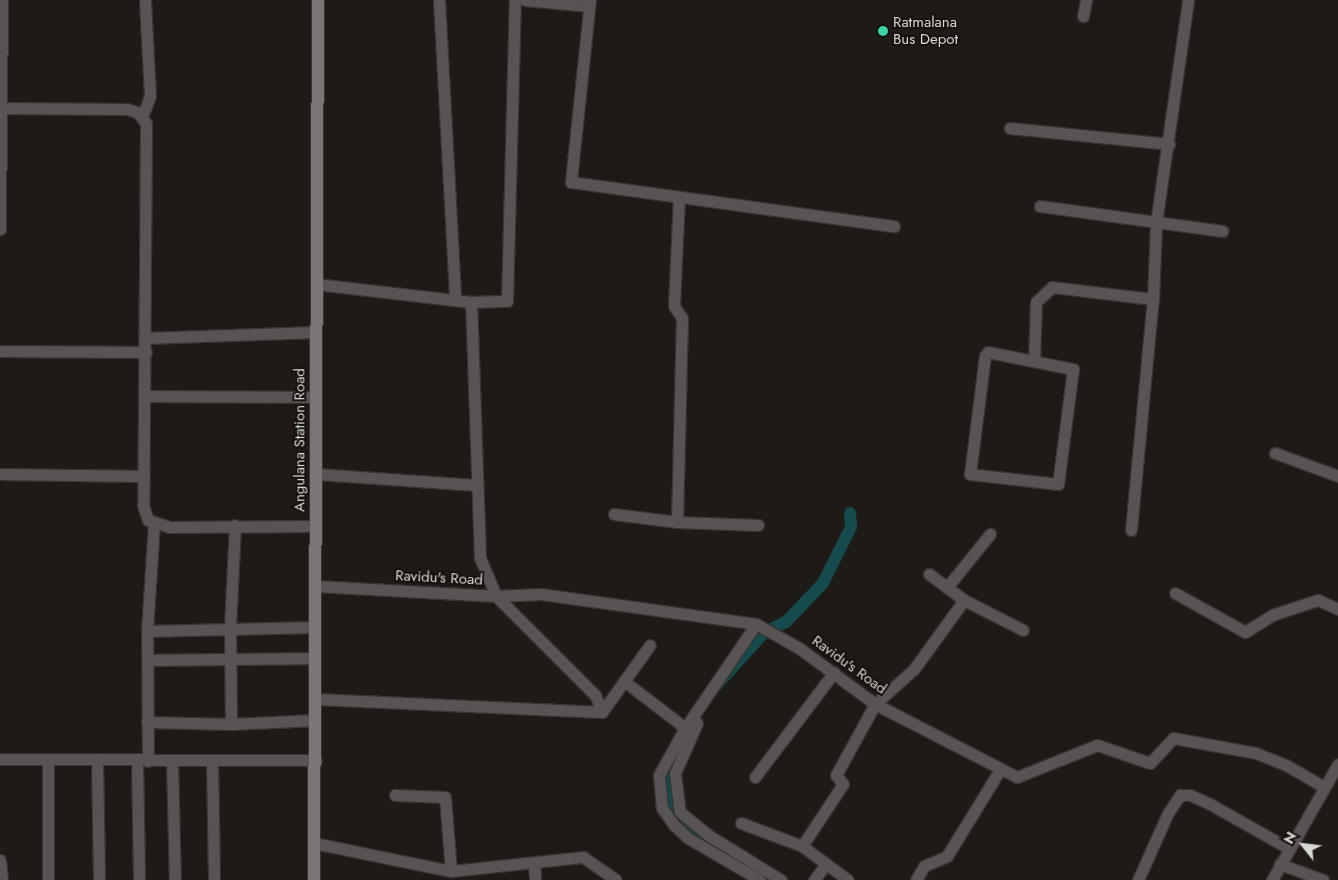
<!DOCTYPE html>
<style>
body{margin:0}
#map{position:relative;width:1338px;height:880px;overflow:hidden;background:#1e1a15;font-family:Jost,sans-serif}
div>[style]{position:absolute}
.canal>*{height:12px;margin:-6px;padding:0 6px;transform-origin:6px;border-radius:6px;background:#154b4e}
.roads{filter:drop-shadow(1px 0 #383430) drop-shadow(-1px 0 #383430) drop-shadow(0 1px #383430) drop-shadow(0 -1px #383430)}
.street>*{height:11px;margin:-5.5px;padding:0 5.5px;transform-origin:5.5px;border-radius:5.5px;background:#585455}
.secondary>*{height:12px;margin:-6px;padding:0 6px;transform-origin:6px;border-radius:6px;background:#7b7576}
.dots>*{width:14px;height:14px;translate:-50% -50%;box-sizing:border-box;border:2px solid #15110c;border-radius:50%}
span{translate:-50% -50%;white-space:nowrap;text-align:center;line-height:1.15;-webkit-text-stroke:4px #15110c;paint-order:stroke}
.poi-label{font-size:15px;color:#d9d7d3}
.left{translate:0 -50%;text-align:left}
.street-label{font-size:15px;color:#d9d7d3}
.north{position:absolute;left:1278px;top:820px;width:50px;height:50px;-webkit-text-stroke:4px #15110c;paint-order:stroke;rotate:299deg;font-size:14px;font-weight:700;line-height:20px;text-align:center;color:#d9d7d3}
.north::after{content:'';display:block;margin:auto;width:18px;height:22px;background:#d9d7d3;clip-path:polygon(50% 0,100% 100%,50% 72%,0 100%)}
</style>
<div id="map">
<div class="canal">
<div style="left:713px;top:689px;width:76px;rotate:-47.7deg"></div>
<div style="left:764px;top:633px;width:25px;rotate:-27deg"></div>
<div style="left:786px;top:622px;width:54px;rotate:-46.5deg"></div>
<div style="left:823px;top:583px;width:63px;rotate:-63.4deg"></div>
<div style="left:851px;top:527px;width:14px;rotate:-94deg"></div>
<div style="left:676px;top:751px;width:25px;rotate:111deg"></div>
<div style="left:667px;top:774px;width:25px;rotate:90deg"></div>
<div style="left:667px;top:799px;width:43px;rotate:52.6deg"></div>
<div style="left:693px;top:833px;width:59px;rotate:30.5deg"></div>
</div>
<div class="roads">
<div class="street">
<div style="left:2px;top:0;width:108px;rotate:90.5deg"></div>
<div style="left:1px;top:108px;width:126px;rotate:0.5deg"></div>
<div style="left:127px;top:109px;width:10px;rotate:17deg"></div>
<div style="left:137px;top:112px;width:14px;rotate:51deg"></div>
<div style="left:146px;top:123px;width:382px;rotate:90.4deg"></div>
<div style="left:143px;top:505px;width:16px;rotate:72deg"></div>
<div style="left:148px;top:520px;width:22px;rotate:18deg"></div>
<div style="left:169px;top:527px;width:147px;rotate:-0.4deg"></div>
<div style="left:439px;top:0;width:300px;rotate:86.9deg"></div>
<div style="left:525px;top:0;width:64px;rotate:5.4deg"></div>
<div style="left:590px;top:0;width:183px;rotate:96deg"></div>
<div style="left:571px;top:182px;width:326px;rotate:7.8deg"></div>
<div style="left:1083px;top:16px;width:16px;rotate:-79deg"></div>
<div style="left:142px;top:117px;width:22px;rotate:-69deg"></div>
<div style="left:150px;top:96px;width:96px;rotate:-93deg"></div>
<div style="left:1010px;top:128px;width:160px;rotate:5.7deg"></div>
<div style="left:1040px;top:206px;width:184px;rotate:7.8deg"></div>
<div style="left:0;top:229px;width:121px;rotate:-89.5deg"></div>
<div style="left:316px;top:284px;width:156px;rotate:6.6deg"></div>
<div style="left:471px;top:302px;width:36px;rotate:-2deg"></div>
<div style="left:507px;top:301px;width:301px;rotate:-88.5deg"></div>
<div style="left:145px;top:338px;width:171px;rotate:-2deg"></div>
<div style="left:0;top:351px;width:146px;rotate:0.4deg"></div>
<div style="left:988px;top:352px;width:87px;rotate:11.3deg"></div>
<div style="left:1073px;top:369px;width:116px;rotate:97.4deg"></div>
<div style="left:1058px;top:484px;width:89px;rotate:-173.5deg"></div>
<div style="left:970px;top:474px;width:119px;rotate:-82.8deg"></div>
<div style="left:985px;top:356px;width:5px;rotate:-53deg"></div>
<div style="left:1034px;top:360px;width:58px;rotate:-88deg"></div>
<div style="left:1036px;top:302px;width:22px;rotate:-43deg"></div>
<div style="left:1052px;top:287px;width:102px;rotate:6.8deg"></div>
<div style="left:146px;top:396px;width:170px;rotate:0.3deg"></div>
<div style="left:1275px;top:453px;width:67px;rotate:20.1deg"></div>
<div style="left:0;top:474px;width:144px;rotate:0.8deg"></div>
<div style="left:317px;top:474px;width:159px;rotate:4deg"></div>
<div style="left:614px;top:514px;width:64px;rotate:7.2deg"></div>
<div style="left:677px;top:522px;width:81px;rotate:2.1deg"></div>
<div style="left:677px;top:522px;width:204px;rotate:-88.6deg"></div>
<div style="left:682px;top:318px;width:14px;rotate:-124deg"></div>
<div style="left:674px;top:306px;width:109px;rotate:-87.4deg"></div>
<div style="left:1131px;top:530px;width:232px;rotate:-84.6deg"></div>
<div style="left:1153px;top:299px;width:76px;rotate:-87.7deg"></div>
<div style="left:1156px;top:223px;width:225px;rotate:-81.8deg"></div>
<div style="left:929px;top:574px;width:44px;rotate:36.6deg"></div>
<div style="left:964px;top:600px;width:66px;rotate:27deg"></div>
<div style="left:316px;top:586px;width:180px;rotate:3.2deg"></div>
<div style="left:496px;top:596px;width:45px;rotate:-2.5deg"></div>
<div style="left:541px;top:594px;width:217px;rotate:7.9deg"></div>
<div style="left:756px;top:624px;width:49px;rotate:29.2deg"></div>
<div style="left:799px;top:648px;width:94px;rotate:36.4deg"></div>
<div style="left:875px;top:704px;width:160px;rotate:27.2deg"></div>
<div style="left:1017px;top:777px;width:86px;rotate:-21.8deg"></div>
<div style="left:1097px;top:745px;width:56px;rotate:18.8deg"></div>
<div style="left:1150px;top:763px;width:34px;rotate:-47deg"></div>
<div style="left:1173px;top:738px;width:84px;rotate:10.2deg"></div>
<div style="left:1256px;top:753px;width:32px;rotate:22deg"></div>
<div style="left:1286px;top:765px;width:44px;rotate:30.1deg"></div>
<div style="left:948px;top:586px;width:67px;rotate:-51.1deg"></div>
<div style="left:1175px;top:593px;width:80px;rotate:29.1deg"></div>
<div style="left:1245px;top:632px;width:32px;rotate:-32deg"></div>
<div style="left:1272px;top:615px;width:48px;rotate:-18.1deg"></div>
<div style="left:1318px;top:600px;width:22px;rotate:24deg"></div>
<div style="left:756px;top:624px;width:126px;rotate:124.3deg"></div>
<div style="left:685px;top:728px;width:54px;rotate:119deg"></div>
<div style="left:659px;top:775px;width:33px;rotate:85deg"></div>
<div style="left:662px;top:808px;width:21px;rotate:55deg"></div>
<div style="left:674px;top:825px;width:19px;rotate:43deg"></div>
<div style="left:688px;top:838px;width:83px;rotate:30.3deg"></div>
<div style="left:147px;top:631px;width:167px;rotate:-1.4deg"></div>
<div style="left:148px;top:660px;width:167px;rotate:-0.7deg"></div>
<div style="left:624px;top:681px;width:77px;rotate:37.6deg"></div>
<div style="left:316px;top:699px;width:286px;rotate:2.6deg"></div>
<div style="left:602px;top:712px;width:18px;rotate:-112deg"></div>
<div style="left:595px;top:695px;width:140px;rotate:-135deg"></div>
<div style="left:496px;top:596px;width:41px;rotate:-112.8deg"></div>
<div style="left:480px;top:558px;width:256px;rotate:-92deg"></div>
<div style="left:602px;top:712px;width:82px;rotate:-54.4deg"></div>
<div style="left:147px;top:722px;width:84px;rotate:1.4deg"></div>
<div style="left:231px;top:724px;width:84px;rotate:-2.7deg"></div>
<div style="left:697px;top:723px;width:55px;rotate:113.7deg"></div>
<div style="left:675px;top:773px;width:39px;rotate:83deg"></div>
<div style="left:680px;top:812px;width:36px;rotate:39deg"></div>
<div style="left:708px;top:835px;width:86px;rotate:31.7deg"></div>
<div style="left:231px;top:724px;width:97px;rotate:-90.6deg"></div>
<div style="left:230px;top:627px;width:102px;rotate:-87.2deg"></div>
<div style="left:0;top:759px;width:316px;rotate:0.2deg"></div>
<div style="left:48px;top:760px;width:120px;rotate:90deg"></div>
<div style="left:97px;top:761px;width:119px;rotate:89deg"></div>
<div style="left:137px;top:761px;width:119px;rotate:89deg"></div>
<div style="left:148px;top:761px;width:130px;rotate:-90.4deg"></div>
<div style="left:147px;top:631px;width:107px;rotate:-86.3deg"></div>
<div style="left:172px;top:761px;width:119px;rotate:88.6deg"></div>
<div style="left:212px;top:761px;width:119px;rotate:89deg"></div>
<div style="left:755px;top:777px;width:131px;rotate:-53deg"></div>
<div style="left:395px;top:795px;width:50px;rotate:2.3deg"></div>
<div style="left:445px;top:797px;width:74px;rotate:85.4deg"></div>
<div style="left:741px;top:823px;width:65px;rotate:20.7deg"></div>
<div style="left:802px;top:846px;width:57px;rotate:36.5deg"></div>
<div style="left:314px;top:843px;width:140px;rotate:11.6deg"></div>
<div style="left:451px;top:871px;width:133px;rotate:-6.1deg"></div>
<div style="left:583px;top:857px;width:40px;rotate:34.9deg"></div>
<div style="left:802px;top:846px;width:74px;rotate:-56.5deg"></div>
<div style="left:843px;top:784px;width:11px;rotate:-128deg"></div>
<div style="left:836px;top:775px;width:81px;rotate:-61.2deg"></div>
<div style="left:875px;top:704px;width:52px;rotate:-41.9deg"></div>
<div style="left:914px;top:669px;width:85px;rotate:-54.1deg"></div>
<div style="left:0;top:860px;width:20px;rotate:84deg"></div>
<div style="left:534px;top:864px;width:16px;rotate:86deg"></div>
<div style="left:1280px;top:864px;width:46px;rotate:20.4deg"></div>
<div style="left:814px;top:880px;width:20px;rotate:-53deg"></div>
<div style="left:916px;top:880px;width:16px;rotate:-60deg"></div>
<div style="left:924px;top:866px;width:25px;rotate:-23deg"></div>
<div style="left:947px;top:856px;width:101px;rotate:-58.4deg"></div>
<div style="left:1138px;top:880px;width:73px;rotate:-65.9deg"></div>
<div style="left:1168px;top:813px;width:22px;rotate:-56deg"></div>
<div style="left:1180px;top:795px;width:10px"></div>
<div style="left:1190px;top:795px;width:22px;rotate:24deg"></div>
<div style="left:1210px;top:804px;width:90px;rotate:29.4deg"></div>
<div style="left:1272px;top:880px;width:133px;rotate:-60.4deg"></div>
</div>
<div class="secondary">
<div style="left:314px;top:880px;width:880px;rotate:-89.74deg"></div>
</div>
</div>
<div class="dots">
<div style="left:883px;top:31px;background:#3bd4a4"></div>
</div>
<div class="poi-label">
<span class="left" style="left:893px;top:31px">Ratmalana<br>Bus Depot</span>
</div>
<div class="street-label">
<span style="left:300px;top:440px;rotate:-90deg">Angulana Station Road</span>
<span style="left:439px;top:578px;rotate:3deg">Ravidu's Road</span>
<span style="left:849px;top:665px;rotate:36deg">Ravidu's Road</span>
</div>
<div class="north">N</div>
</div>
